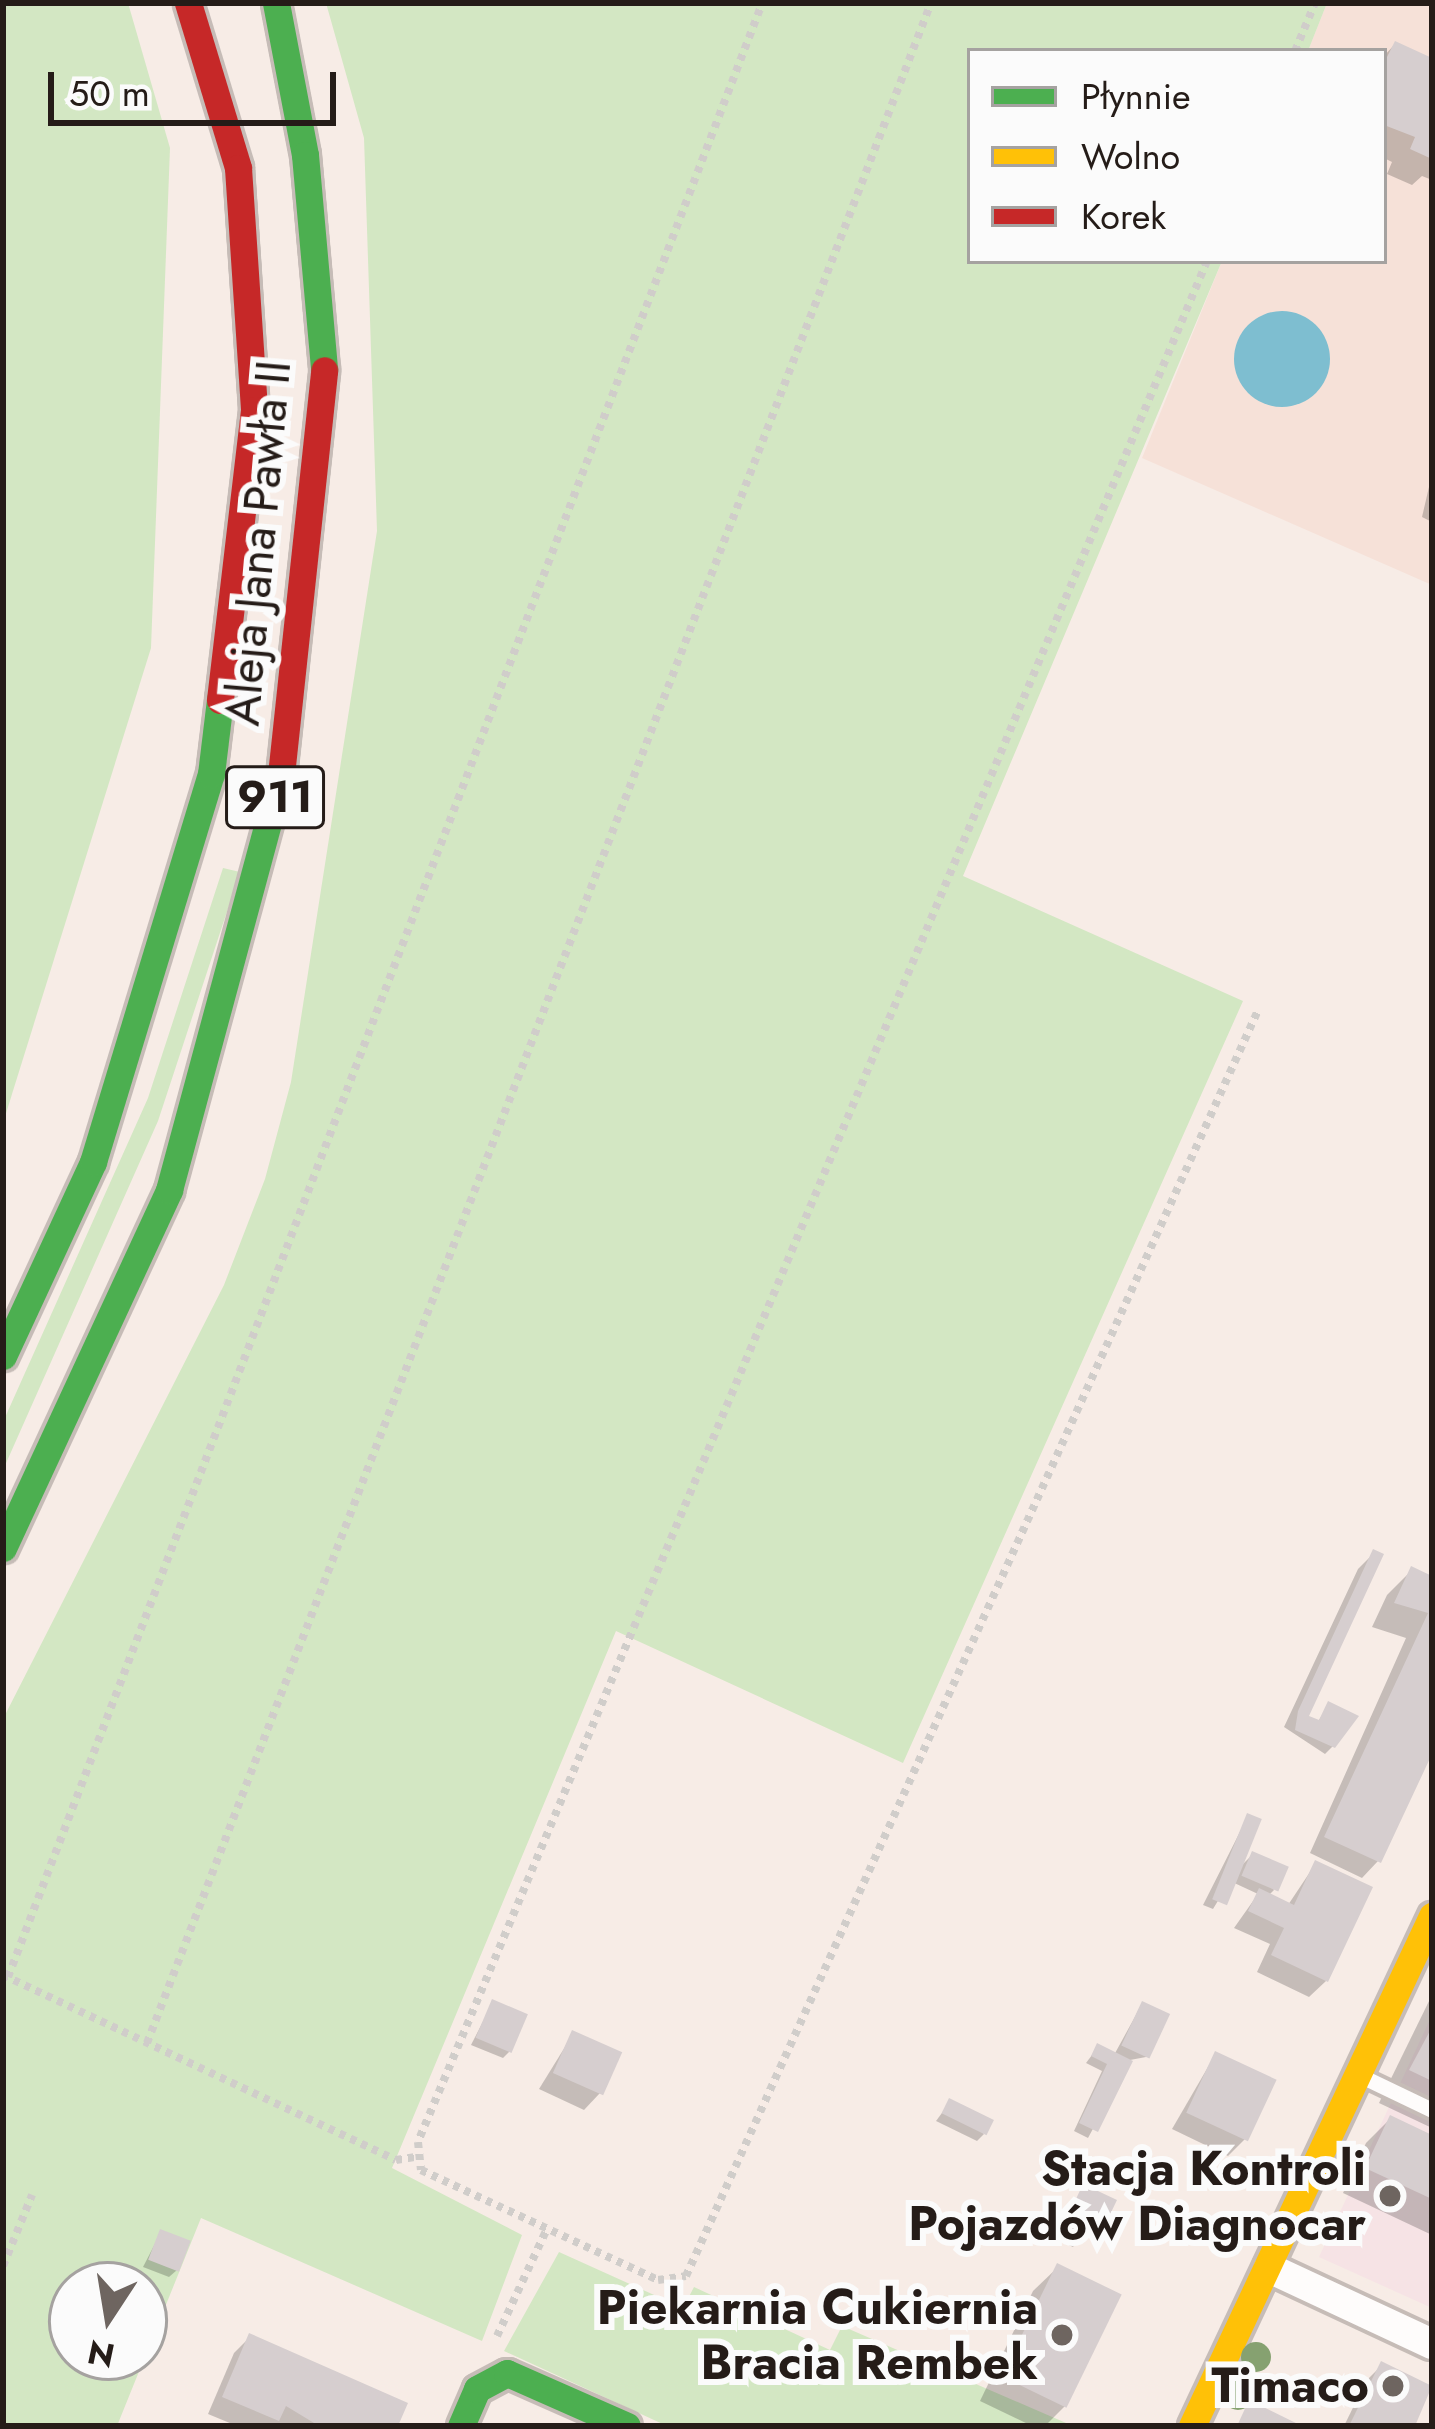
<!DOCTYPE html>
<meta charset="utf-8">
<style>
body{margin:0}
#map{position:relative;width:1435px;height:2429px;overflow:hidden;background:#f7ece6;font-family:Jost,sans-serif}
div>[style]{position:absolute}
.commercial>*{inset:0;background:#f6e3e5}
.built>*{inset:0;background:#f6e1d8}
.green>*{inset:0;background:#d3e7c3}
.water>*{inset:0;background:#7ebed0}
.round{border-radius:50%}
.shadow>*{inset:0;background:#0003}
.building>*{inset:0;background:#d6cecf;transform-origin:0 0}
.path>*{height:8px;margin-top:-4px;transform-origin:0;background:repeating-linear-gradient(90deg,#d0cdca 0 6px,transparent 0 12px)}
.roads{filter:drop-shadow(3px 0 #c6bcb7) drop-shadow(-3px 0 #c6bcb7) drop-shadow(0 3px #c6bcb7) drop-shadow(0 -3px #c6bcb7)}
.lane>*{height:15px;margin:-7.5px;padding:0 7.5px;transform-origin:7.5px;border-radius:7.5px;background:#fefcfb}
.street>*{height:30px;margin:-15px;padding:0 15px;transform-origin:15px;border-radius:15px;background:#fefcfb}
.fast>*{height:27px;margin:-13.5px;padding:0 13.5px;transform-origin:13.5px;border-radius:13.5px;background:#4caf50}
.slow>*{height:27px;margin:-13.5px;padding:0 13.5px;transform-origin:13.5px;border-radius:13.5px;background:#ffc107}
.jam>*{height:27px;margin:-13.5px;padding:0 13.5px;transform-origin:13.5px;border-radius:13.5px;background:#c62828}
.trees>*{width:30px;height:30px;margin:-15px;border-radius:50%;background:#86a170}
.dots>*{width:33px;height:33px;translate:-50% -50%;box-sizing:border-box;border:6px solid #fbfbfb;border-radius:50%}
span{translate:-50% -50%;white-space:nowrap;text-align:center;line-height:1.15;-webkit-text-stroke:12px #fbfbfb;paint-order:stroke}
.shield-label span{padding:3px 9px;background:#fbfbfb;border:3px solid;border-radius:9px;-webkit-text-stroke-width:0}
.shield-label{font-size:45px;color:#251c18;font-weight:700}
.street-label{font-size:48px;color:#251c18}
.poi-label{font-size:48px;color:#251c18;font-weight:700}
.right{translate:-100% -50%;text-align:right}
.frame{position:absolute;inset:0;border:6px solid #251c18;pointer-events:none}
.legend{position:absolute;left:967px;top:48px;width:420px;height:216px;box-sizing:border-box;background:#fbfbfb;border:3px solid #a5a2a0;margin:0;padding:15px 21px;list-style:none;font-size:36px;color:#251c18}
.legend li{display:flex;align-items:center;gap:24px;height:60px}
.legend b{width:60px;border:3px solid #a5a2a0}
.north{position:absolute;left:48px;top:2261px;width:120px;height:120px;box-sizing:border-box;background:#fbfbfb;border:3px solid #a5a2a0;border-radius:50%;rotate:192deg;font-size:33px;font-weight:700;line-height:48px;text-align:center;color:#251c18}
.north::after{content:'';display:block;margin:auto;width:42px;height:54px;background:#6e6560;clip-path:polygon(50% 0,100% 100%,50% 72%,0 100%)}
.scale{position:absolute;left:48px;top:72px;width:288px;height:54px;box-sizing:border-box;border:6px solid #251c18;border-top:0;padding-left:15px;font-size:36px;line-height:42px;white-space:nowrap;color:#251c18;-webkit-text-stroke:9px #fbfbfb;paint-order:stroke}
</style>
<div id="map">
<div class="commercial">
<div style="clip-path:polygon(1432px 2015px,1432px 2308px,1319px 2257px)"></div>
</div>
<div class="built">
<div style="clip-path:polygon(1327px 3px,1432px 3px,1432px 585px,1142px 458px,1222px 261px,1384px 261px,1384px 51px,1308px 51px)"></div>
</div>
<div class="green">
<div style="clip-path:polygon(3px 3px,128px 3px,170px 148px,151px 648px,3px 1123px)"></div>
<div style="clip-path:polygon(evenodd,326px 3px,1327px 3px,1308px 51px,970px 51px,970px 261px,1222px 261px,963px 876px,1243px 1001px,903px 1763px,616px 1631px,392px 2168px,522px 2235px,482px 2341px,201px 2218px,117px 2426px,3px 2426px,3px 1719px,224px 1285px,265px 1179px,291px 1082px,377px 531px,364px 138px,326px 3px,72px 2285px,144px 2285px,144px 2357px,72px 2357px,72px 2285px)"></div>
<div style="clip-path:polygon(223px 868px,240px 872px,158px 1121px,3px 1470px,3px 1422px,148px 1098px)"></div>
<div style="clip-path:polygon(559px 2252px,683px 2308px,694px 2287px,830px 2350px,842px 2326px,1073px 2426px,667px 2426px,504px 2351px)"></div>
</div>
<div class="water">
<div class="round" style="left:1234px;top:311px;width:96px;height:96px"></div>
</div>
<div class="shadow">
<div style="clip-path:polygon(1395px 44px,1432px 63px,1432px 180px,1422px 176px,1412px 185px,1387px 174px,1392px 162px,1384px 158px,1384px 56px)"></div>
<div style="clip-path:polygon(1432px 474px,1432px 522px,1422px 517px)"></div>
<div style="clip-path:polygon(1374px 1553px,1304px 1717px,1317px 1723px,1329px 1705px,1333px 1746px,1325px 1754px,1284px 1727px,1358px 1569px)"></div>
<div style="clip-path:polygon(1412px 1570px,1432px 1579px,1432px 1747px,1378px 1861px,1362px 1878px,1310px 1853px,1406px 1638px,1372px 1627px,1387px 1595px)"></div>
<div style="clip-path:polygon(1248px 1816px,1235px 1872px,1253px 1854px,1274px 1890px,1268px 1896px,1288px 1905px,1316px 1863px,1326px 1981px,1309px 1997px,1257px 1972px,1270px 1944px,1234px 1928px,1258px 1894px,1230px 1881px,1213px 1909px,1203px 1905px)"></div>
<div style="clip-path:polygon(1432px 1995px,1432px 2128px,1379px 2103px)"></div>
<div style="clip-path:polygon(493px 2002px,511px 2050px,503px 2058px,471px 2045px)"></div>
<div style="clip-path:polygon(1142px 2004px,1146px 2057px,1130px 2060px,1088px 2138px,1074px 2131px,1102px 2071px,1086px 2063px,1098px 2047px,1114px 2055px)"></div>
<div style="clip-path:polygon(573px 2034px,600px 2093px,584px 2110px,539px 2089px)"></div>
<div style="clip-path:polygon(1215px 2055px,1245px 2139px,1228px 2156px,1172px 2129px)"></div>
<div style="clip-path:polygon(950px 2102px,984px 2134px,977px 2141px,936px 2121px)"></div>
<div style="clip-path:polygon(1391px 2118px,1432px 2138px,1432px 2235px,1343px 2193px,1366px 2143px)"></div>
<div style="clip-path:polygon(1066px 2155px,1074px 2175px,1067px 2182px,1052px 2175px)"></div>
<div style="clip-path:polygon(1084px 2188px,1102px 2226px,1085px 2229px,1073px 2247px,1056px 2239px)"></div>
<div style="clip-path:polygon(161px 2232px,177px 2270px,169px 2277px,143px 2267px)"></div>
<div style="clip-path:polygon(1058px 2267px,1065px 2406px,1045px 2426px,1032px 2426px,980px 2401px,1033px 2291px)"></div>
<div style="clip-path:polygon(250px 2337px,395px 2426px,237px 2426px,208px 2414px,234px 2353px)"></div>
<div style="clip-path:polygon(1382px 2365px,1412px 2426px,1344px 2426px,1366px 2381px)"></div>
</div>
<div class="building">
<div style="clip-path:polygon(1395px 41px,1432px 58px,1432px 159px,1410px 149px,1415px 137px,1384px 125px,1384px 63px)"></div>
<div style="clip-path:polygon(1373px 1549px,1384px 1554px,1309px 1716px,1319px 1720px,1328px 1701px,1359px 1716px,1335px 1748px,1295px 1730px,1298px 1711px)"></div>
<div style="clip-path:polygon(1411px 1566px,1432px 1576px,1432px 1754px,1381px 1863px,1324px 1837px,1428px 1613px,1394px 1603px)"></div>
<div style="left:1247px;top:1813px;width:16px;height:93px;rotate:22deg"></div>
<div style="left:1252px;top:1851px;width:40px;height:27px;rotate:23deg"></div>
<div style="clip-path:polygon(1315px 1860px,1373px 1887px,1328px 1982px,1271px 1955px,1284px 1928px,1248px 1911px,1259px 1888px,1294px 1905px)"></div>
<div style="left:492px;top:1999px;width:39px;height:42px;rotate:23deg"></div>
<div style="left:1142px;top:2001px;width:31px;height:49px;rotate:25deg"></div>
<div style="clip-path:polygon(1432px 2027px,1432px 2081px,1409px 2070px)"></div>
<div style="left:572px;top:2030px;width:55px;height:47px;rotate:24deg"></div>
<div style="clip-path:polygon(1097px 2043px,1133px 2061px,1098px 2132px,1079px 2123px,1107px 2064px,1091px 2056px)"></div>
<div style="left:1215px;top:2051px;width:68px;height:68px;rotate:25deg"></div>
<div style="left:949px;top:2098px;width:50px;height:17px;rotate:26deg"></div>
<div style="clip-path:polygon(1390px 2115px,1432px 2135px,1432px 2199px,1365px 2168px)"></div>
<div style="left:1065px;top:2151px;width:22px;height:18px;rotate:24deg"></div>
<div style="clip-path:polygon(1083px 2184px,1117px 2200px,1104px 2227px,1092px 2222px,1083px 2241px,1061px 2231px)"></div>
<div style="left:160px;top:2229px;width:33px;height:33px;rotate:21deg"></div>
<div style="left:1057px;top:2263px;width:72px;height:126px;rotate:26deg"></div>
<div style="clip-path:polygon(249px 2333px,408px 2403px,398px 2426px,319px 2426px,286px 2406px,279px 2421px,222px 2397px)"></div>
<div style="clip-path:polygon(1381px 2361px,1432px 2386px,1415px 2426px,1349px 2426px)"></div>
<div style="clip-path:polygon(1249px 2400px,1302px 2426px,1237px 2426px)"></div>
</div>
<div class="path">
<div style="left:1295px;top:51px;width:52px;rotate:-67.4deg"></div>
<div style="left:1207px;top:261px;width:2040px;rotate:112.76deg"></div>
<div style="left:418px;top:2142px;width:28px;rotate:84deg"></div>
<div style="left:421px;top:2170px;width:261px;rotate:24.9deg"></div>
<div style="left:658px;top:2280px;width:28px;rotate:-8deg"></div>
<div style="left:686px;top:2276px;width:1391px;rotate:-65.68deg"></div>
<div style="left:3px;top:1975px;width:434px;rotate:25.2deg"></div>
<div style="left:396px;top:2160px;width:20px;rotate:-9deg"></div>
<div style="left:8px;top:1977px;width:2113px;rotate:-69.09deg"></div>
<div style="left:147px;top:2043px;width:2185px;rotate:-68.98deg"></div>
<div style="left:3px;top:2266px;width:77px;rotate:-67.8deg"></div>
<div style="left:497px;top:2336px;width:118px;rotate:-65deg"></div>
</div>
<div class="roads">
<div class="lane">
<div style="left:1359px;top:2075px;width:81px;rotate:25.6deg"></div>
</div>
<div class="street">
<div style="left:1269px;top:2268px;width:180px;rotate:25deg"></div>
</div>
<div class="fast">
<div style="left:276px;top:3px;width:155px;rotate:79.2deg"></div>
<div style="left:305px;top:155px;width:216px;rotate:84.9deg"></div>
<div style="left:3px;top:1356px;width:214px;rotate:-65.1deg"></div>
<div style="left:93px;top:1162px;width:406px;rotate:-73.1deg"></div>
<div style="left:211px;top:774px;width:75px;rotate:-83.1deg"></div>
<div style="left:3px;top:1548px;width:395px;rotate:-65.1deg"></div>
<div style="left:169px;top:1190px;width:430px;rotate:-74.9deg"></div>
<div style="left:461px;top:2426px;width:40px;rotate:-66.6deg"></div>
<div style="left:477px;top:2389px;width:34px;rotate:-28deg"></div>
<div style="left:507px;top:2373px;width:131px;rotate:23.8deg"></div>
</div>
<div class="slow">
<div style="left:1192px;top:2426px;width:564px;rotate:-64.8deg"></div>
</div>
<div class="jam">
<div style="left:188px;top:3px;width:172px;rotate:73.1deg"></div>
<div style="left:238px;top:168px;width:243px;rotate:86.2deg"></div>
<div style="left:254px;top:410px;width:292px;rotate:96.7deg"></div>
<div style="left:281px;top:775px;width:407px;rotate:-83.9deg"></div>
</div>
</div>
<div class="trees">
<div style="left:1256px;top:2357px"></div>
<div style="left:1238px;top:2395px"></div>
</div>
<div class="dots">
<div style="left:1390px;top:2196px;background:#6e6560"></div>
<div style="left:1062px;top:2335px;background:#6e6560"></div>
<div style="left:1393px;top:2386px;background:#6e6560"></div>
</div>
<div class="shield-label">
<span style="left:275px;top:797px">911</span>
</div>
<div class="street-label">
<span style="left:258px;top:543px;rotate:-85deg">Aleja Jana Pawła II</span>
</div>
<div class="poi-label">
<span class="right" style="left:1366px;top:2196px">Stacja Kontroli<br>Pojazdów Diagnocar</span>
<span class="right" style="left:1038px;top:2335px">Piekarnia Cukiernia<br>Bracia Rembek</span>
<span class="right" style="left:1369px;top:2386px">Timaco</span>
</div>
<div class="frame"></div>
<ul class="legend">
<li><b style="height:15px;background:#4caf50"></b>Płynnie</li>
<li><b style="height:15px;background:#ffc107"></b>Wolno</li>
<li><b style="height:15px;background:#c62828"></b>Korek</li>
</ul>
<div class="north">N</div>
<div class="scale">50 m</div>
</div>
